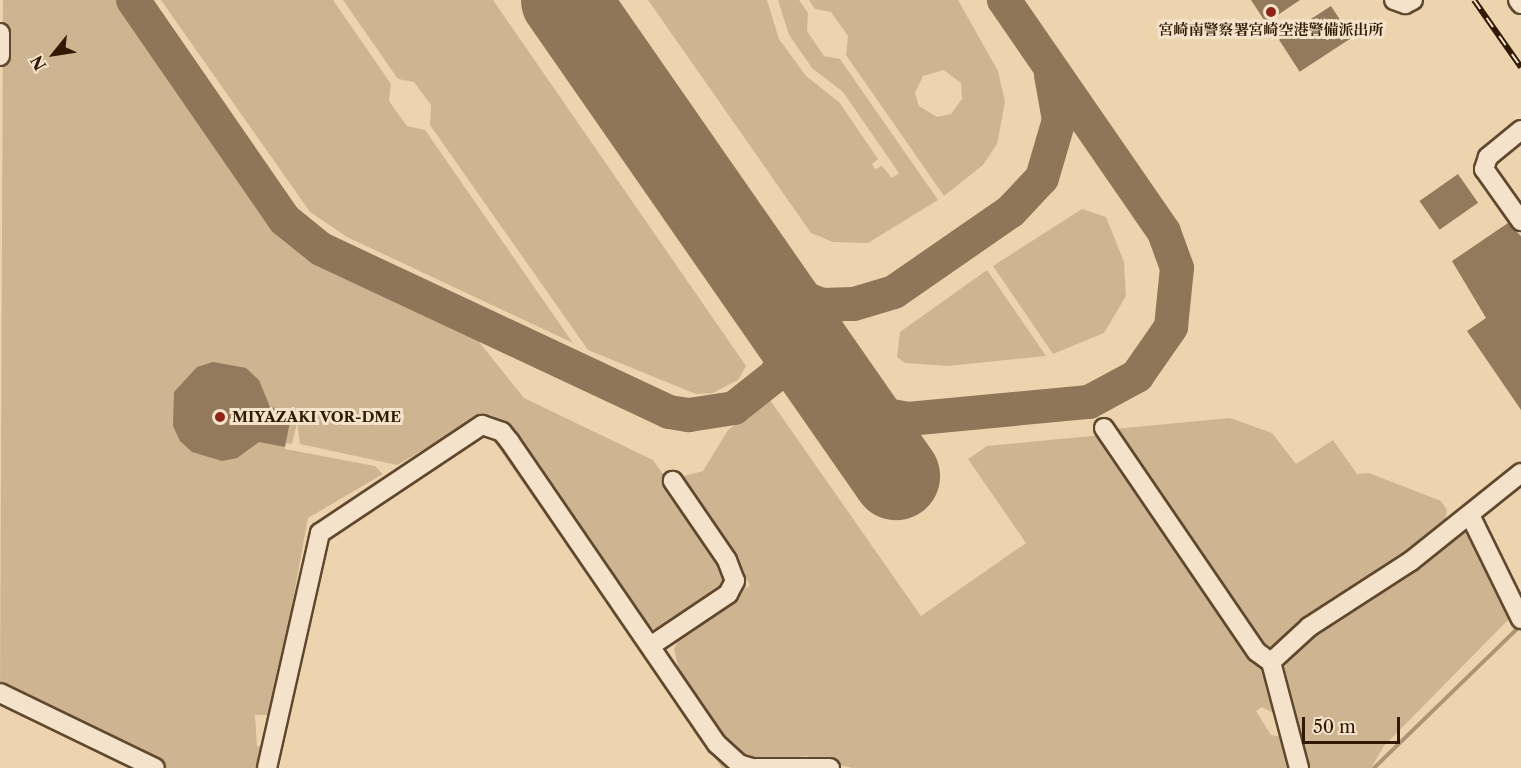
<!DOCTYPE html>
<meta charset="utf-8">
<style>
body{margin:0}
#map{position:relative;width:1521px;height:768px;overflow:hidden;background:#eed4ae;font-family:"Libre Caslon Text","Noto Serif JP",serif}
div>[style]{position:absolute}
.green>*{inset:0;background:#ceb491}
.stream>*{height:4px;margin:-2px;padding:0 2px;transform-origin:2px;border-radius:2px;background:#ae9474}
.taxiway>*{height:34px;margin:-17px;padding:0 17px;transform-origin:17px;border-radius:17px;background:#907659}
.runway>*{height:88px;margin:-44px;padding:0 44px;transform-origin:44px;border-radius:44px;background:#907659}
.building>*{inset:0;background:#937a5c;transform-origin:0 0}
.roads{filter:drop-shadow(2px 0 #60482e) drop-shadow(-2px 0 #60482e) drop-shadow(0 2px #60482e) drop-shadow(0 -2px #60482e)}
.minor>*{height:18px;margin:-9px;padding:0 9px;transform-origin:9px;border-radius:9px;background:#f4e3ca}
.rail>*{height:6px;margin-top:-3px;transform-origin:0;background:repeating-linear-gradient(90deg,#f4e3ca 0 11px,#311904 0 22px);box-sizing:border-box;border-block:2px solid #311904}
.dots>*{width:16px;height:16px;translate:-50% -50%;box-sizing:border-box;border:3px solid #f4e3ca;border-radius:50%}
span{translate:-50% -50%;white-space:nowrap;text-align:center;line-height:1.15;-webkit-text-stroke:6px #f4e3ca;paint-order:stroke}
.poi-label{font-size:15px;color:#311904;font-weight:700}
.left{translate:0 -50%;text-align:left}
.north{position:absolute;left:24px;top:24px;width:60px;height:60px;-webkit-text-stroke:4px #f4e3ca;paint-order:stroke;rotate:240deg;font-size:16px;font-weight:700;line-height:24px;text-align:center;color:#311904}
.north::after{content:'';display:block;margin:auto;width:21px;height:27px;background:#311904;clip-path:polygon(50% 0,100% 100%,50% 72%,0 100%)}
.scale{position:absolute;left:1302px;top:717px;width:98px;height:27px;box-sizing:border-box;border:3px solid #311904;border-top:0;padding-left:8px;font-size:18px;line-height:21px;white-space:nowrap;color:#311904;-webkit-text-stroke:4px #f4e3ca;paint-order:stroke}
</style>
<div id="map">
<div class="green">
<div style="clip-path:polygon(3px 0,118px 0,291px 244px,475px 337px,524px 398px,653px 460px,721px 557px,726px 574px,723px 591px,667px 631px,651px 628px,500px 420px,475px 420px,397px 465px,300px 444px,297px 423px,292px 444px,284px 443px,285px 449px,375px 466px,383px 474px,308px 518px,272px 715px,255px 715px,257px 746px,265px 747px,260px 768px,149px 768px,0 697px)"></div>
<div style="clip-path:polygon(161px 0,333px 0,391px 84px,389px 101px,407px 126px,425px 130px,573px 343px,347px 237px,310px 212px)"></div>
<div style="clip-path:polygon(343px 0,493px 0,746px 366px,738px 380px,713px 393px,696px 394px,588px 350px,430px 125px,431px 105px,414px 82px,398px 79px)"></div>
<div style="clip-path:polygon(648px 0,767px 0,779px 39px,806px 76px,839px 102px,878px 159px,872px 164px,875px 169px,882px 166px,892px 178px,899px 173px,843px 92px,812px 68px,789px 35px,778px 0,799px 0,808px 13px,807px 31px,824px 56px,840px 59px,938px 200px,868px 243px,833px 242px,811px 233px)"></div>
<div style="clip-path:polygon(evenodd,809px 0,958px 0,998px 71px,1005px 102px,997px 144px,983px 165px,944px 196px,846px 55px,848px 36px,831px 12px,815px 9px,809px 0,944px 70px,961px 83px,962px 99px,951px 114px,937px 117px,919px 106px,915px 93px,923px 76px,944px 70px)"></div>
<div style="clip-path:polygon(1082px 209px,1106px 217px,1124px 262px,1126px 296px,1104px 333px,1053px 354px,993px 266px)"></div>
<div style="clip-path:polygon(987px 270px,1046px 356px,948px 366px,905px 363px,897px 357px,900px 332px)"></div>
<div style="clip-path:polygon(770px 400px,921px 616px,1026px 543px,968px 459px,987px 446px,1102px 435px,1264px 667px,1275px 714px,1262px 707px,1256px 711px,1271px 735px,1284px 737px,1292px 768px,852px 768px,806px 756px,753px 764px,732px 751px,680px 675px,674px 649px,681px 634px,750px 585px,677px 478px,703px 471px,728px 430px)"></div>
<div style="clip-path:polygon(1230px 418px,1272px 433px,1296px 464px,1333px 440px,1357px 474px,1369px 473px,1441px 501px,1447px 510px,1444px 527px,1275px 647px,1261px 645px,1114px 429px)"></div>
<div style="clip-path:polygon(493px 440px,498px 440px,732px 768px,722px 768px)"></div>
<div style="clip-path:polygon(1471px 524px,1510px 618px,1384px 746px,1371px 768px,1302px 768px,1280px 671px,1289px 650px)"></div>
</div>
<div class="stream">
<div style="left:1374px;top:768px;width:205px;rotate:-44.2deg"></div>
</div>
<div class="taxiway">
<div style="left:133px;top:0;width:267px;rotate:55.4deg"></div>
<div style="left:285px;top:220px;width:46px;rotate:38.9deg"></div>
<div style="left:321px;top:249px;width:384px;rotate:25.1deg"></div>
<div style="left:669px;top:412px;width:20px;rotate:9deg"></div>
<div style="left:689px;top:415px;width:46px;rotate:-8.8deg"></div>
<div style="left:734px;top:408px;width:53px;rotate:-38.2deg"></div>
<div style="left:776px;top:375px;width:27px;rotate:-66deg"></div>
<div style="left:787px;top:350px;width:44px;rotate:-100.5deg"></div>
<div style="left:747px;top:262px;width:40px;rotate:40deg"></div>
<div style="left:778px;top:288px;width:47px;rotate:21.1deg"></div>
<div style="left:822px;top:305px;width:32px;rotate:-2deg"></div>
<div style="left:854px;top:304px;width:42px;rotate:-16.7deg"></div>
<div style="left:894px;top:292px;width:142px;rotate:-34.7deg"></div>
<div style="left:1011px;top:211px;width:45px;rotate:-46.8deg"></div>
<div style="left:1042px;top:178px;width:60px;rotate:-73.7deg"></div>
<div style="left:1059px;top:120px;width:46px;rotate:-100.1deg"></div>
<div style="left:831px;top:381px;width:59px;rotate:34deg"></div>
<div style="left:880px;top:414px;width:28px;rotate:10deg"></div>
<div style="left:908px;top:419px;width:182px;rotate:-5.4deg"></div>
<div style="left:1089px;top:402px;width:55px;rotate:-28.4deg"></div>
<div style="left:1137px;top:376px;width:60px;rotate:-55.2deg"></div>
<div style="left:1171px;top:327px;width:59px;rotate:-84.2deg"></div>
<div style="left:1177px;top:268px;width:38px;rotate:-110deg"></div>
<div style="left:1164px;top:232px;width:282px;rotate:-124.6deg"></div>
</div>
<div class="runway">
<div style="left:565px;top:0;width:580px;rotate:55.19deg"></div>
</div>
<div class="building">
<div style="clip-path:polygon(1251px 0,1300px 0,1266px 23px)"></div>
<div style="left:1331px;top:6px;width:38px;height:62px;rotate:57deg"></div>
<div style="left:1458px;top:174px;width:35px;height:47px;rotate:55deg"></div>
<div style="clip-path:polygon(1508px 223px,1521px 236px,1521px 410px,1467px 331px,1486px 318px,1452px 261px)"></div>
<div style="clip-path:polygon(213px 362px,246px 368px,259px 380px,270px 407px,292px 411px,285px 447px,259px 442px,237px 458px,222px 461px,192px 452px,180px 441px,173px 426px,174px 392px,197px 367px)"></div>
</div>
<div class="roads">
<div class="minor">
<div style="left:1394px;top:0;width:12px;rotate:20deg"></div>
<div style="left:1405px;top:4px;width:9px;rotate:-27deg"></div>
<div style="left:1518px;top:0;width:5px;rotate:53deg"></div>
<div style="left:0;top:33px;width:23px;rotate:90deg"></div>
<div style="left:1521px;top:130px;width:43px;rotate:140.7deg"></div>
<div style="left:1488px;top:157px;width:13px;rotate:108deg"></div>
<div style="left:1484px;top:169px;width:64px;rotate:54.6deg"></div>
<div style="left:1104px;top:428px;width:271px;rotate:55.7deg"></div>
<div style="left:1257px;top:652px;width:17px;rotate:36deg"></div>
<div style="left:1271px;top:662px;width:110px;rotate:75.2deg"></div>
<div style="left:1470px;top:515px;width:116px;rotate:63.9deg"></div>
<div style="left:652px;top:645px;width:92px;rotate:-33.9deg"></div>
<div style="left:728px;top:594px;width:15px;rotate:-62deg"></div>
<div style="left:735px;top:581px;width:22px;rotate:-111deg"></div>
<div style="left:727px;top:560px;width:96px;rotate:-124.4deg"></div>
<div style="left:1271px;top:662px;width:52px;rotate:-42.6deg"></div>
<div style="left:1309px;top:627px;width:121px;rotate:-32.9deg"></div>
<div style="left:1411px;top:561px;width:141px;rotate:-38.7deg"></div>
<div style="left:0;top:693px;width:172px;rotate:25.8deg"></div>
<div style="left:267px;top:768px;width:241px;rotate:-77.3deg"></div>
<div style="left:320px;top:533px;width:195px;rotate:-33.7deg"></div>
<div style="left:482px;top:425px;width:21px;rotate:19deg"></div>
<div style="left:502px;top:432px;width:13px;rotate:51deg"></div>
<div style="left:510px;top:442px;width:366px;rotate:55.6deg"></div>
<div style="left:717px;top:744px;width:30px;rotate:42deg"></div>
<div style="left:739px;top:764px;width:14px;rotate:17deg"></div>
<div style="left:756px;top:768px;width:74px"></div>
</div>
</div>
<div class="rail">
<div style="left:1474px;top:0;width:82px;rotate:55deg"></div>
</div>
<div class="dots">
<div style="left:1271px;top:12px;background:#8f2418"></div>
<div style="left:220px;top:417px;background:#8f2418"></div>
</div>
<div class="poi-label">
<span style="left:1271px;top:30px">宮崎南警察署宮崎空港警備派出所</span>
<span class="left" style="left:232px;top:417px">MIYAZAKI VOR-DME</span>
</div>
<div class="north">N</div>
<div class="scale">50 m</div>
</div>
